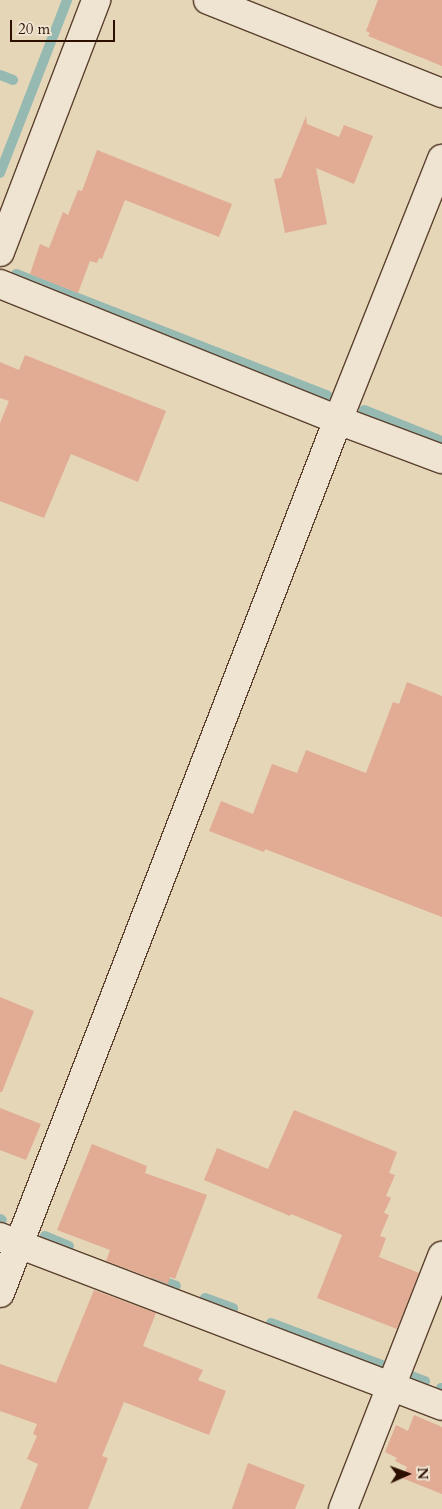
<!DOCTYPE html>
<style>
body{margin:0}
#map{position:relative;width:442px;height:1509px;overflow:hidden;background:#e5d6b8;font-family:Cardo,serif}
div>[style]{position:absolute}
.stream>*{height:10px;margin:-5px;padding:0 5px;transform-origin:5px;border-radius:5px;background:#96b9b1}
.building>*{inset:0;background:#e1ab94}
.roads{filter:drop-shadow(1px 0 #5b412e) drop-shadow(-1px 0 #5b412e) drop-shadow(0 1px #5b412e) drop-shadow(0 -1px #5b412e)}
.minor>*{height:28px;margin:-14px;padding:0 14px;transform-origin:14px;border-radius:14px;background:#eee4d1}
span{translate:-50% -50%;white-space:nowrap;text-align:center;line-height:1.15;-webkit-text-stroke:4.5px #eee4d1;paint-order:stroke}
.north{position:absolute;left:382px;top:1449px;width:50px;height:50px;-webkit-text-stroke:4px #eee4d1;paint-order:stroke;rotate:88deg;font-size:14px;font-weight:700;line-height:20px;text-align:center;color:#2d0f00}
.north::after{content:'';display:block;margin:auto;width:18px;height:22px;background:#2d0f00;clip-path:polygon(50% 0,100% 100%,50% 72%,0 100%)}
.scale{position:absolute;left:10px;top:20px;width:105px;height:22px;box-sizing:border-box;border:2px solid #2d0f00;border-top:0;padding-left:6px;font-size:15px;line-height:18px;white-space:nowrap;color:#2d0f00;-webkit-text-stroke:4px #eee4d1;paint-order:stroke}
</style>
<div id="map">
<div class="stream">
<div style="left:0;top:75px;width:14px;rotate:21deg"></div>
<div style="left:0;top:173px;width:186px;rotate:-68.8deg"></div>
<div style="left:16px;top:274px;width:334px;rotate:21.3deg"></div>
<div style="left:364px;top:410px;width:84px;rotate:21.7deg"></div>
<div style="left:0;top:1219px;width:2px;rotate:27deg"></div>
<div style="left:45px;top:1236px;width:26px;rotate:23deg"></div>
<div style="left:156px;top:1279px;width:21px;rotate:19deg"></div>
<div style="left:205px;top:1298px;width:30px;rotate:20deg"></div>
<div style="left:271px;top:1323px;width:119px;rotate:20.7deg"></div>
<div style="left:411px;top:1376px;width:15px;rotate:20deg"></div>
<div style="left:441px;top:1388px;width:1px"></div>
</div>
<div class="building">
<div style="clip-path:polygon(378px 0,442px 0,442px 66px,368px 36px,370px 33px,366px 31px)"></div>
<div style="clip-path:polygon(306px 116px,307px 124px,339px 137px,344px 125px,373px 136px,354px 184px,316px 168px,327px 224px,285px 233px,274px 179px,281px 178px)"></div>
<div style="clip-path:polygon(97px 150px,232px 204px,219px 237px,125px 200px,102px 259px,99px 258px,97px 263px,90px 261px,78px 293px,30px 274px,40px 244px,49px 248px,63px 212px,68px 215px,78px 190px,82px 191px)"></div>
<div style="clip-path:polygon(25px 355px,166px 411px,138px 482px,71px 454px,44px 518px,0 501px,0 423px,9px 401px,0 398px,0 362px,19px 370px)"></div>
<div style="clip-path:polygon(407px 682px,442px 696px,442px 917px,265px 849px,264px 852px,209px 831px,221px 801px,253px 814px,272px 764px,297px 773px,306px 750px,366px 773px,393px 702px,399px 704px)"></div>
<div style="clip-path:polygon(0 997px,34px 1011px,2px 1092px,0 1092px)"></div>
<div style="clip-path:polygon(0 1108px,41px 1124px,26px 1160px,0 1150px)"></div>
<div style="clip-path:polygon(294px 1110px,397px 1152px,389px 1173px,395px 1175px,386px 1196px,391px 1198px,384px 1213px,389px 1215px,380px 1236px,386px 1238px,379px 1257px,419px 1273px,397px 1329px,317px 1298px,342px 1235px,291px 1214px,290px 1216px,204px 1180px,217px 1148px,268px 1169px)"></div>
<div style="clip-path:polygon(92px 1144px,147px 1166px,145px 1173px,207px 1195px,175px 1279px,170px 1277px,168px 1284px,106px 1261px,110px 1250px,57px 1230px)"></div>
<div style="clip-path:polygon(94px 1290px,156px 1313px,143px 1346px,203px 1370px,198px 1380px,226px 1391px,209px 1435px,124px 1402px,102px 1456px,108px 1458px,88px 1509px,20px 1509px,38px 1464px,27px 1459px,37px 1436px,33px 1434px,37px 1424px,0 1411px,0 1364px,56px 1383px)"></div>
<div style="clip-path:polygon(414px 1415px,442px 1427px,442px 1494px,402px 1478px,407px 1467px,395px 1461px,397px 1458px,385px 1452px,396px 1425px,408px 1431px)"></div>
<div style="clip-path:polygon(248px 1463px,305px 1485px,295px 1509px,232px 1509px)"></div>
</div>
<div class="roads">
<div class="minor">
<div style="left:208px;top:0;width:252px;rotate:21.7deg"></div>
<div style="left:0;top:252px;width:270px;rotate:-69.1deg"></div>
<div style="left:0;top:284px;width:364px;rotate:21.9deg"></div>
<div style="left:338px;top:420px;width:111px;rotate:20.6deg"></div>
<div style="left:0;top:1237px;width:473px;rotate:20.9deg"></div>
<div style="left:0;top:1293px;width:936px;rotate:-68.84deg"></div>
<div style="left:338px;top:420px;width:281px;rotate:-68.3deg"></div>
<div style="left:343px;top:1509px;width:272px;rotate:-68.6deg"></div>
</div>
</div>
<div class="north">N</div>
<div class="scale">20 m</div>
</div>
